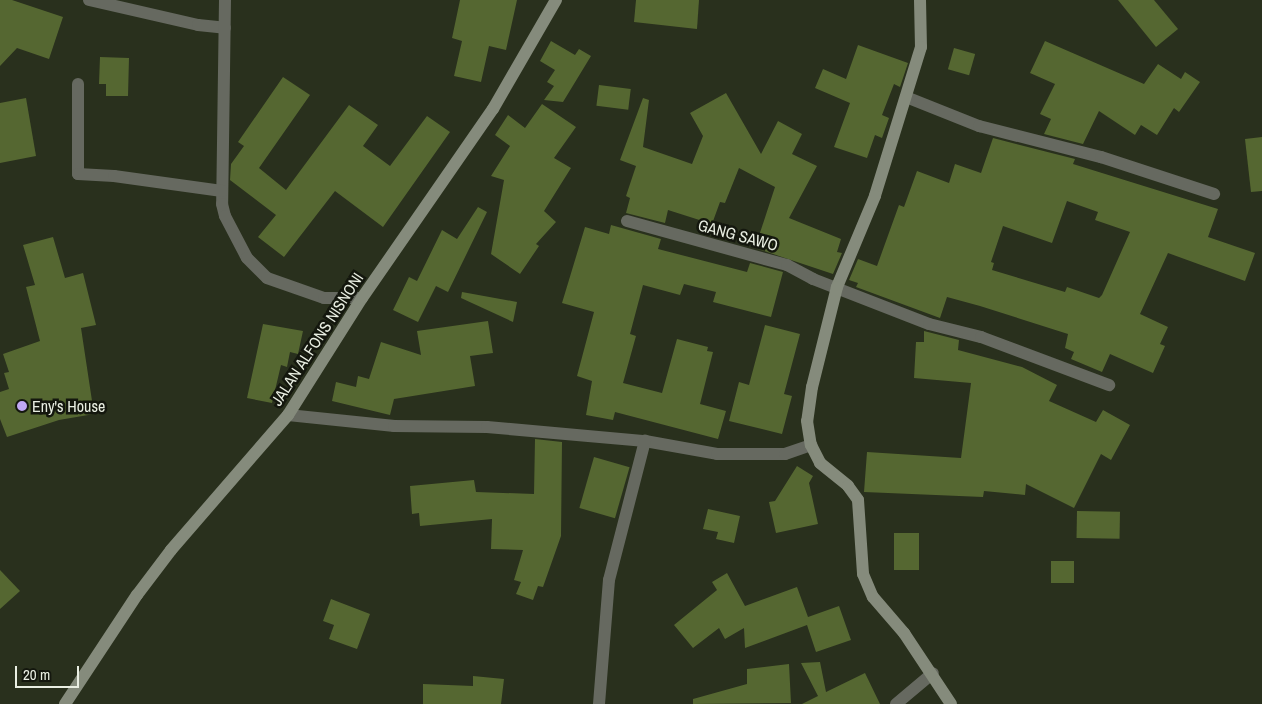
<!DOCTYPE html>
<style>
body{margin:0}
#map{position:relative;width:1262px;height:704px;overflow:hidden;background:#29301d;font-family:"Archivo Narrow",sans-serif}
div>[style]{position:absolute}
.building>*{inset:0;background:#556731;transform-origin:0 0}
.street>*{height:12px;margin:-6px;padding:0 6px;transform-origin:6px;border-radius:6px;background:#666960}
.secondary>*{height:12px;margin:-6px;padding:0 6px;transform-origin:6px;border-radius:6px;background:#858b7c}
.dots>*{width:14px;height:14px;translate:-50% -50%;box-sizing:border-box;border:2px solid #14170e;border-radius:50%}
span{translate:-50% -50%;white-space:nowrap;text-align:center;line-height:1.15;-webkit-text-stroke:5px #14170e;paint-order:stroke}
.street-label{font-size:16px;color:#e9eee2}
.poi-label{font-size:16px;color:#e9eee2}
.left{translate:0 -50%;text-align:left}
.scale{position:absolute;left:15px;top:666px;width:64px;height:22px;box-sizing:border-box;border:2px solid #e9eee2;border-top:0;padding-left:6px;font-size:15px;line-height:18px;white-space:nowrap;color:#e9eee2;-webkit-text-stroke:4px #14170e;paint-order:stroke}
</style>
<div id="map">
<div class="building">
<div style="clip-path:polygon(0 0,12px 0,63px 17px,49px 59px,17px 48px,0 66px)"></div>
<div style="clip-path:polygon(460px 0,517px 0,506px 50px,489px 46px,481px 82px,454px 76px,462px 41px,452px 38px)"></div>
<div style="clip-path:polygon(636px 0,699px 0,697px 29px,634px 22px)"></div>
<div style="clip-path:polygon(1118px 0,1154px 0,1178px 29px,1156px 47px)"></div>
<div style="clip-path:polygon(551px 41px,575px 55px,579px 49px,591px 56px,563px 102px,544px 100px,554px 86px,547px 82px,555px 70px,540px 61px)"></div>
<div style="clip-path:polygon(1045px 41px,1144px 84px,1158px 64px,1181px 79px,1185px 72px,1200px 82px,1179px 112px,1174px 108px,1157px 135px,1141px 125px,1135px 135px,1099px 111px,1083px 144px,1044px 134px,1051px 119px,1040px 114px,1055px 84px,1030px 73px)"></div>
<div style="clip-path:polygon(858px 45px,908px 63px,900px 87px,894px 84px,882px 115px,889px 118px,882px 138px,875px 135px,867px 158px,834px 147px,850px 103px,815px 88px,823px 69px,846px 79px)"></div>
<div style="left:954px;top:48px;width:22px;height:22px;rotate:16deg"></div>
<div style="clip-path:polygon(100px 57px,129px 58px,128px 96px,106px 96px,106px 84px,99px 84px)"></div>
<div style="clip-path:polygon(283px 77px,310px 95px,259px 168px,286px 190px,349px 105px,378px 125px,363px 146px,390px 166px,427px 116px,450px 132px,383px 227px,335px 191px,284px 257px,258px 237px,276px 215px,230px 180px,231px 164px,244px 146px,238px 142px)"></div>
<div style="left:599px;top:85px;width:32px;height:21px;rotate:7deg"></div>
<div style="clip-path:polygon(726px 93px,761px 154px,778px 121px,802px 134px,792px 154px,817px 166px,789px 218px,841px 239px,837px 252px,842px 253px,833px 274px,755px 248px,775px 187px,739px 168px,725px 203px,720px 202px,712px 224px,668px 210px,665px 223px,626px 213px,630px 198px,626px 196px,636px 166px,620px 160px,643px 98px,649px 100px,643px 147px,692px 164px,703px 136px,690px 113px)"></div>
<div style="clip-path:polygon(26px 98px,36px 156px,0 163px,0 103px)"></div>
<div style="clip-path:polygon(542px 104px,576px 127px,554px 158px,571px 168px,544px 211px,556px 222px,536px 244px,539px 246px,520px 274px,491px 254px,504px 180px,491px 176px,510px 146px,495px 135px,508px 115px,525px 128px)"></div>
<div style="clip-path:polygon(1262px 137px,1262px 191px,1251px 192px,1245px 139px)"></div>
<div style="clip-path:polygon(evenodd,993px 138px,1075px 159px,1073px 164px,1218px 209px,1208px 237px,1255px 253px,1245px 281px,1168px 253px,1140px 314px,1168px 327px,1160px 344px,1165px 346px,1153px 373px,1110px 354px,1102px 372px,1071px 359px,1074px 352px,1065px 348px,1068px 334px,980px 306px,947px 297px,940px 318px,856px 287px,858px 283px,849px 280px,858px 259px,877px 266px,899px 205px,904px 207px,917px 171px,949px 183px,955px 164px,981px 173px,993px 138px,1067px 201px,1098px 212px,1095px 220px,1130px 232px,1102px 295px,1099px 298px,1067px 287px,1065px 292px,992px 270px,994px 263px,991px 262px,1003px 226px,1052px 243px,1067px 201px)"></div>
<div style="clip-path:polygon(478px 207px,487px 212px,448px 292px,436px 286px,418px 322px,393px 310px,409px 277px,417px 281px,442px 230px,457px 239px)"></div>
<div style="clip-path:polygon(611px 225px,661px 239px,658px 249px,747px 272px,750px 263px,783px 272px,771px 317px,713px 302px,716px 292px,684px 284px,680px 295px,643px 285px,630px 334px,636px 336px,623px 383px,662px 393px,677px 339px,708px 347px,707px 351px,713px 352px,700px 404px,726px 411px,718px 439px,615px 412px,613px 420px,586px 415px,592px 381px,577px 376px,594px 312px,562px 303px,585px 227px,609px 234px)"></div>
<div style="clip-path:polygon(53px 237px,65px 278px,83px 273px,96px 325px,81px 328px,94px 414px,59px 420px,7px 437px,0 419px,0 392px,9px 389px,4px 373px,9px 372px,3px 354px,40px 341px,26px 287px,35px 285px,23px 245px)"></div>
<div style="clip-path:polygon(462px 292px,517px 302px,513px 322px,461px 298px)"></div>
<div style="clip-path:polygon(488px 321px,493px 353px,470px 356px,475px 386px,394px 399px,390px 415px,332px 401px,336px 382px,356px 387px,358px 376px,369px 379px,381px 342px,421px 355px,417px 331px)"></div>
<div style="clip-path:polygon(263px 324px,303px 331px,298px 354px,290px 352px,287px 367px,281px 365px,272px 403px,247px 398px)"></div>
<div style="clip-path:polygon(765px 325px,800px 334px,784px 394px,792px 396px,782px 434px,729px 421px,739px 382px,749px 385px)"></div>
<div style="clip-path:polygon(924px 331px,959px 340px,958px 350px,1022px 367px,1057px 385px,1049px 401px,1096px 422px,1103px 410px,1130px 425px,1111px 460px,1101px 454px,1074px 508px,1026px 484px,1025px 495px,984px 491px,983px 497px,864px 492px,867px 452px,961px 458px,971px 383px,914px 378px,916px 342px,924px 342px)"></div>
<div style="clip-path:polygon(535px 439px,562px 442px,561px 536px,543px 587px,538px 586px,533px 600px,516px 594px,521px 582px,514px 580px,523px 550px,491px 549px,492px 519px,420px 526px,419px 513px,412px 514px,410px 486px,474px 480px,476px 492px,534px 494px)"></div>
<div style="left:594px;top:457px;width:37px;height:53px;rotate:16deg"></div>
<div style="clip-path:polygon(797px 466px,813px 476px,809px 483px,818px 524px,776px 533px,769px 502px,775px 501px)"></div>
<div style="clip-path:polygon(708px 509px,740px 516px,734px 543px,716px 539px,718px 532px,703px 529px)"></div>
<div style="left:1077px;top:511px;width:43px;height:27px;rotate:1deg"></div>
<div style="left:894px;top:533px;width:25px;height:37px"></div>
<div style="left:1051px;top:561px;width:23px;height:22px"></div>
<div style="clip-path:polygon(0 570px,20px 591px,0 609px)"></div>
<div style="clip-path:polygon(727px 573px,745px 606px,797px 587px,808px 617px,839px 606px,851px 640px,816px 652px,807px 625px,745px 648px,744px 628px,725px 639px,719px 628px,693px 648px,674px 625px,717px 590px,712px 582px)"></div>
<div style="clip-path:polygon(331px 599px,370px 614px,357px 649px,329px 639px,334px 625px,323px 621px)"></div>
<div style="clip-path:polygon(820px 662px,826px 692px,865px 673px,880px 704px,802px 704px,818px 696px,801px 663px)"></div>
<div style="clip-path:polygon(789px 664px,791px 703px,693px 704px,693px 699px,747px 684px,747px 669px)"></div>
<div style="clip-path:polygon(473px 676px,504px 679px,501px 704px,423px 704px,423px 684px,473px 686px)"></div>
</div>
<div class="street">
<div style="left:89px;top:0;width:112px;rotate:12.9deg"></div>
<div style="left:198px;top:25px;width:27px;rotate:6deg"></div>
<div style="left:225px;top:0;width:204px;rotate:90.8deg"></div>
<div style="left:222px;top:204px;width:12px;rotate:76deg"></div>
<div style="left:225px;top:216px;width:47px;rotate:62.4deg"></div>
<div style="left:247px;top:258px;width:28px;rotate:45deg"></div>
<div style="left:267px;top:278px;width:60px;rotate:19.3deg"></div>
<div style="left:324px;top:298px;width:38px"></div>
<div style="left:78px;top:84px;width:90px;rotate:90deg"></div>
<div style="left:78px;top:174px;width:36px;rotate:3deg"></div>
<div style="left:114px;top:176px;width:109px;rotate:7.9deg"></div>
<div style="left:906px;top:97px;width:79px;rotate:21.7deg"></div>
<div style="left:979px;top:126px;width:126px;rotate:14.3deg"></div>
<div style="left:1101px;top:157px;width:119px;rotate:18.1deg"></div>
<div style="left:627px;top:221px;width:166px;rotate:15.4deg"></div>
<div style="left:787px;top:265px;width:30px;rotate:28deg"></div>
<div style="left:813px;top:279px;width:124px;rotate:21.2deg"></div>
<div style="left:929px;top:324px;width:54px;rotate:14deg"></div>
<div style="left:981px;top:337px;width:137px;rotate:20.6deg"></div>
<div style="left:288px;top:415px;width:107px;rotate:5.9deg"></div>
<div style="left:394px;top:426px;width:93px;rotate:0.6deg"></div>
<div style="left:487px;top:427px;width:159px;rotate:5.1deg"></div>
<div style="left:645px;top:441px;width:73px;rotate:10.2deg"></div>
<div style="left:717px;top:454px;width:68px"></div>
<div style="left:785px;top:454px;width:28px;rotate:-19deg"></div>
<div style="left:599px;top:704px;width:124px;rotate:-85.4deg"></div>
<div style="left:609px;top:580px;width:144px;rotate:-75.5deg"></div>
<div style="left:896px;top:704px;width:48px;rotate:-40deg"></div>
</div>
<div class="secondary">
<div style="left:920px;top:0;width:47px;rotate:88.8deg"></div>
<div style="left:921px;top:47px;width:156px;rotate:107.2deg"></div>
<div style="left:875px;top:196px;width:99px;rotate:112.7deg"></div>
<div style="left:837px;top:287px;width:103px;rotate:104deg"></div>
<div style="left:812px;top:387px;width:34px;rotate:98deg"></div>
<div style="left:807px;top:421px;width:24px;rotate:81deg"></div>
<div style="left:811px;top:445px;width:20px;rotate:63deg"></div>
<div style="left:820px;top:463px;width:36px;rotate:39deg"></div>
<div style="left:848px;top:486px;width:17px;rotate:54deg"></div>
<div style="left:858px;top:500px;width:74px;rotate:86.1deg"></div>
<div style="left:863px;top:574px;width:25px;rotate:67deg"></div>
<div style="left:873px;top:597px;width:48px;rotate:49.3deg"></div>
<div style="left:904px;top:633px;width:85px;rotate:56.5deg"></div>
<div style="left:65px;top:704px;width:131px;rotate:-56.6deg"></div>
<div style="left:137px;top:595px;width:56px;rotate:-52.9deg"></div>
<div style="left:171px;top:550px;width:179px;rotate:-49.1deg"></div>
<div style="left:288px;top:415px;width:138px;rotate:-57.7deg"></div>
<div style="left:362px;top:298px;width:230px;rotate:-55.3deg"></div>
<div style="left:493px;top:109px;width:126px;rotate:-60deg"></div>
</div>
<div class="dots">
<div style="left:22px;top:406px;background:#c1a8f3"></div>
</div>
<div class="street-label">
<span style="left:738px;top:235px;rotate:15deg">GANG SAWO</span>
<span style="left:317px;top:339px;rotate:-57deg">JALAN ALFONS NISNONI</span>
</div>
<div class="poi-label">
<span class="left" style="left:32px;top:406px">Eny's House</span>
</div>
<div class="scale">20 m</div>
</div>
